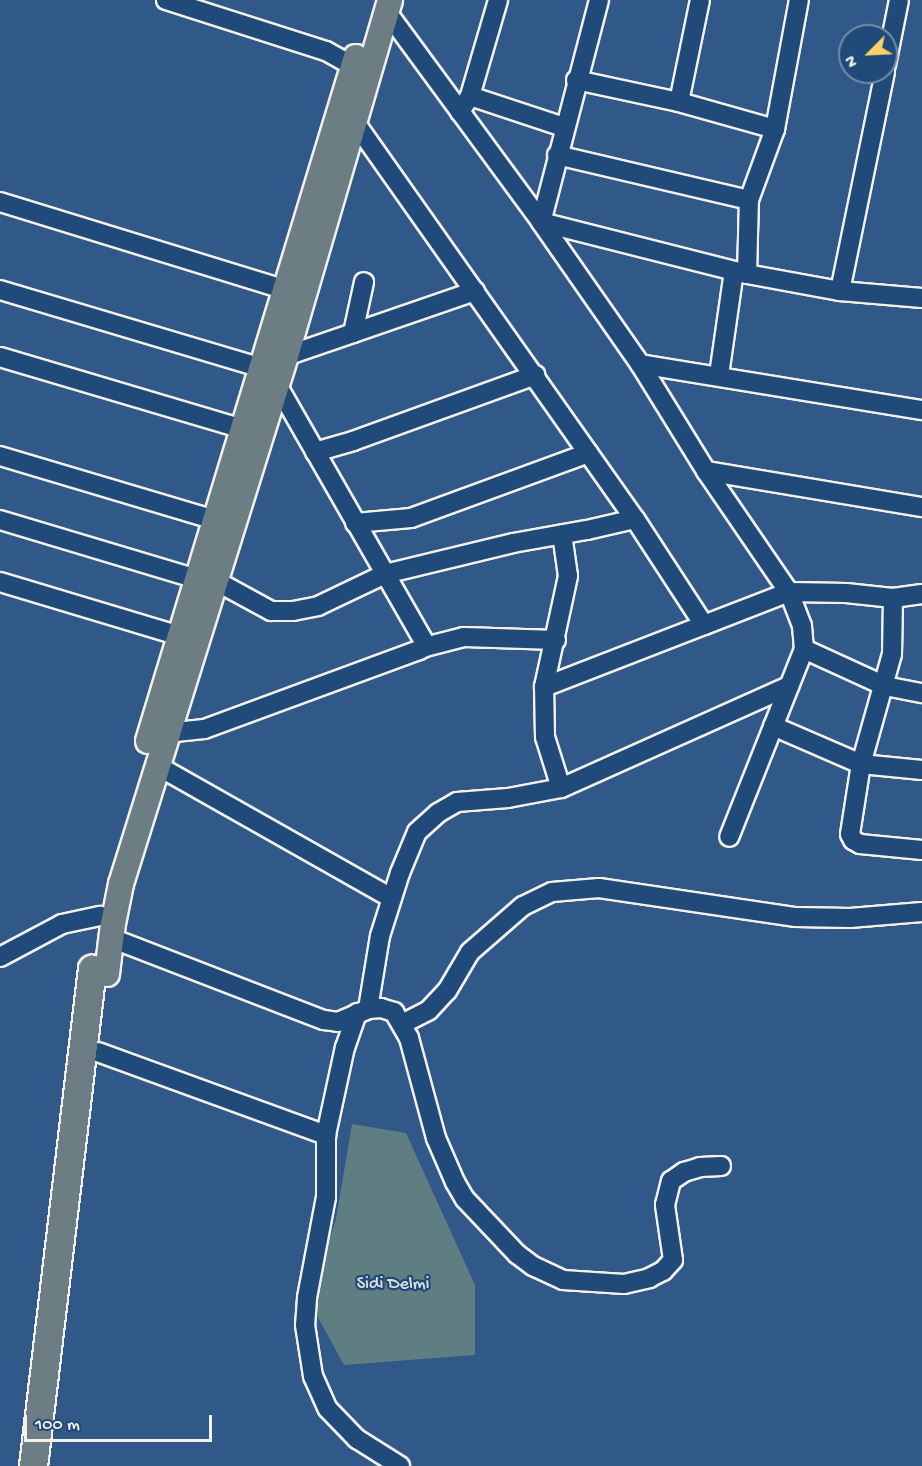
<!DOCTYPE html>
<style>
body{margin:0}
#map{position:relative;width:922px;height:1466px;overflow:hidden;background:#305888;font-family:"Gochi Hand",sans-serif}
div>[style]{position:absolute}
.green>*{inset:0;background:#5e7e82}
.roads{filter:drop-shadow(2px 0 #f4f1e8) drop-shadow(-2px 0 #f4f1e8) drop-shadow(0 2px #f4f1e8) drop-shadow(0 -2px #f4f1e8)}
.minor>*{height:18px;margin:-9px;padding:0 9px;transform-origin:9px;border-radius:9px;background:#1f4a7a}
.major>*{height:24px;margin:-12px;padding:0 12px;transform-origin:12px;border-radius:12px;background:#6c7e84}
.highway>*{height:27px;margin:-13.5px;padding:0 13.5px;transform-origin:13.5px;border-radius:13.5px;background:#6c7e84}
span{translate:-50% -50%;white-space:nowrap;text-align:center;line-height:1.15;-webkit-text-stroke:4.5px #1f4a7a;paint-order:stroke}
.park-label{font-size:18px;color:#dee0d9}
.north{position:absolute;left:838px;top:24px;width:60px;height:60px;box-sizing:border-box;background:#1f4a7a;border:2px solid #748da6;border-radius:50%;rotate:246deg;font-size:16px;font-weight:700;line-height:24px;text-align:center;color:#f4f1e8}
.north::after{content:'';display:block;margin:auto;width:21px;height:27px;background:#ffd166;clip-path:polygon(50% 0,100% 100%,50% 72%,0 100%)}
.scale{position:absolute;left:24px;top:1415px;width:188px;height:27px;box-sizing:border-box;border:3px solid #f4f1e8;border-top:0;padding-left:8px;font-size:18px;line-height:21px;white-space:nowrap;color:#f4f1e8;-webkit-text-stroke:4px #1f4a7a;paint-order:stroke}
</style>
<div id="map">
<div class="green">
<div style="clip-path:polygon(352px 1124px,406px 1133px,475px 1285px,475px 1355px,344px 1365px,309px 1301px,336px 1219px)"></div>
</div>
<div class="roads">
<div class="minor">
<div style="left:166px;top:0;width:168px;rotate:17.7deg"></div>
<div style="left:326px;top:51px;width:31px;rotate:29deg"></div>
<div style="left:599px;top:0;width:229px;rotate:104.6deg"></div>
<div style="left:541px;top:222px;width:212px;rotate:14.2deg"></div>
<div style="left:747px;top:274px;width:95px;rotate:10.4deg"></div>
<div style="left:840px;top:291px;width:82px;rotate:4.9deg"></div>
<div style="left:387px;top:12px;width:260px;rotate:53.7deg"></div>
<div style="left:541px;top:222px;width:173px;rotate:55.1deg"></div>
<div style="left:640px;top:364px;width:126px;rotate:58.3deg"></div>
<div style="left:706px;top:471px;width:147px;rotate:55.6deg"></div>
<div style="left:789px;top:592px;width:36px;rotate:69deg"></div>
<div style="left:802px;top:626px;width:23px;rotate:85deg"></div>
<div style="left:804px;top:649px;width:202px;rotate:111.7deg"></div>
<div style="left:886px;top:65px;width:66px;rotate:-78.7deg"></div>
<div style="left:576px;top:80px;width:105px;rotate:12.1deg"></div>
<div style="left:679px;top:102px;width:104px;rotate:-78.4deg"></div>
<div style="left:470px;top:96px;width:99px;rotate:18.3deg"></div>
<div style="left:679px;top:102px;width:100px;rotate:15.7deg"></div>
<div style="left:460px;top:112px;width:19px;rotate:-58deg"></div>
<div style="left:470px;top:96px;width:100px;rotate:-73.7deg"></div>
<div style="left:354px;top:121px;width:487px;rotate:54.8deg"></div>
<div style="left:635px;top:519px;width:126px;rotate:56.9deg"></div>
<div style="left:704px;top:625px;width:91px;rotate:-21.2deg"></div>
<div style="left:789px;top:592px;width:57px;rotate:1deg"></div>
<div style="left:846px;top:593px;width:47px;rotate:6.1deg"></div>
<div style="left:893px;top:598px;width:29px;rotate:-8deg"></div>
<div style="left:557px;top:155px;width:197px;rotate:13.2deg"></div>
<div style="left:0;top:202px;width:299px;rotate:17.1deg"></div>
<div style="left:747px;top:274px;width:74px;rotate:-88.5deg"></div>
<div style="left:749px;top:200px;width:76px;rotate:-69.9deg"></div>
<div style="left:775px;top:129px;width:131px;rotate:-79.5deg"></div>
<div style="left:0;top:290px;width:272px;rotate:16.6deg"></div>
<div style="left:261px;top:368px;width:21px;rotate:45deg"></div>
<div style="left:276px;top:383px;width:296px;rotate:60.2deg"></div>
<div style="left:423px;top:640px;width:7px;rotate:74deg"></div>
<div style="left:425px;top:647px;width:7px;rotate:153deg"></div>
<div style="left:419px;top:650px;width:229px;rotate:159.8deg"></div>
<div style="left:204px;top:729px;width:36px;rotate:174deg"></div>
<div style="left:840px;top:291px;width:224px;rotate:-78.4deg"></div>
<div style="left:353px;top:333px;width:129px;rotate:-19deg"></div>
<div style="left:286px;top:356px;width:71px;rotate:-18.9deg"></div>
<div style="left:353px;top:333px;width:52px;rotate:-77.8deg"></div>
<div style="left:0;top:357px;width:253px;rotate:16.5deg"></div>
<div style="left:640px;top:364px;width:286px;rotate:9.3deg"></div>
<div style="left:719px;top:375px;width:105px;rotate:-81.8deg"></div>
<div style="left:315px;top:452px;width:40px;rotate:-16deg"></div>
<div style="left:353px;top:441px;width:194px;rotate:-19.9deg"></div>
<div style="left:0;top:456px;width:224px;rotate:16.6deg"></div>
<div style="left:706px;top:471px;width:219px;rotate:9.5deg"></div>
<div style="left:0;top:520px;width:206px;rotate:16.7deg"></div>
<div style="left:355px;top:523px;width:56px;rotate:-5.1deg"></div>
<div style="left:411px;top:518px;width:189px;rotate:-20.1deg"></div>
<div style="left:216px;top:581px;width:63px;rotate:28.6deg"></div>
<div style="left:271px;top:611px;width:22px"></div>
<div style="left:293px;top:611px;width:25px;rotate:-11deg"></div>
<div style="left:318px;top:606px;width:74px;rotate:-25.5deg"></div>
<div style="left:385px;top:574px;width:132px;rotate:-13.6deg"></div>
<div style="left:513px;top:543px;width:75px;rotate:-10deg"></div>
<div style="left:587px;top:530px;width:49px;rotate:-12.9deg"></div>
<div style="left:0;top:582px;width:188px;rotate:16.7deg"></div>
<div style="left:893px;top:598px;width:56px;rotate:91deg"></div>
<div style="left:892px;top:654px;width:114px;rotate:105.7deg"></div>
<div style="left:861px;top:764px;width:71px;rotate:98.9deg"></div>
<div style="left:850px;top:834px;width:7px;rotate:63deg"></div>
<div style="left:853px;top:840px;width:8px;rotate:30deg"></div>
<div style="left:860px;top:844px;width:62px;rotate:5.5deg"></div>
<div style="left:425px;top:647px;width:40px;rotate:-14.4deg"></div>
<div style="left:464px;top:637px;width:92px;rotate:1.9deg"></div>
<div style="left:804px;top:649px;width:89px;rotate:24.6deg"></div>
<div style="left:885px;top:686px;width:38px;rotate:11deg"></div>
<div style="left:544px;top:687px;width:172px;rotate:-21.2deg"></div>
<div style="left:773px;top:726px;width:96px;rotate:23.4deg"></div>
<div style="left:861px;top:764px;width:61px;rotate:5.6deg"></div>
<div style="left:158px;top:766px;width:268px;rotate:29.5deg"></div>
<div style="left:561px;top:788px;width:53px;rotate:-107.4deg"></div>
<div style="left:545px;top:737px;width:50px;rotate:-91.1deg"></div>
<div style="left:544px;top:687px;width:114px;rotate:-77.8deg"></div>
<div style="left:568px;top:576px;width:42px;rotate:-98.1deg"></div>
<div style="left:111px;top:938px;width:228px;rotate:21.1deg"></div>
<div style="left:324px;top:1020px;width:14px;rotate:8deg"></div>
<div style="left:338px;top:1022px;width:33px;rotate:-23deg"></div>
<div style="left:368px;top:1009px;width:13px;rotate:-4deg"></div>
<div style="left:381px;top:1008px;width:14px;rotate:17deg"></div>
<div style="left:394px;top:1012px;width:30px;rotate:60deg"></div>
<div style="left:409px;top:1038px;width:104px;rotate:74.9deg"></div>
<div style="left:436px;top:1138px;width:48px;rotate:66.6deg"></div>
<div style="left:455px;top:1182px;width:20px;rotate:60deg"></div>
<div style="left:465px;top:1199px;width:76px;rotate:46.6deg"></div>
<div style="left:517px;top:1254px;width:20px;rotate:37deg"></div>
<div style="left:533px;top:1266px;width:33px;rotate:25deg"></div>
<div style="left:563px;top:1280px;width:61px;rotate:3.8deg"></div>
<div style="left:624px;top:1284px;width:26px;rotate:-13deg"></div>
<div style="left:649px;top:1278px;width:16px;rotate:-27deg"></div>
<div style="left:663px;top:1271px;width:15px;rotate:-48deg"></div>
<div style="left:673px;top:1260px;width:56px;rotate:-98.3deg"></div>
<div style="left:665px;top:1205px;width:25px;rotate:-76deg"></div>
<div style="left:671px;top:1181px;width:16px;rotate:-35deg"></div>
<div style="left:684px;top:1172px;width:17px;rotate:-17deg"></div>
<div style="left:700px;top:1167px;width:21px;rotate:-3deg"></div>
<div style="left:0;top:957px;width:70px;rotate:-28deg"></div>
<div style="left:62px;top:924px;width:39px;rotate:-12deg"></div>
<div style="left:368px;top:1009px;width:74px;rotate:-80.7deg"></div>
<div style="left:380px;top:936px;width:66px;rotate:-72.4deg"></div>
<div style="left:400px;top:873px;width:44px;rotate:-67.5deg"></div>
<div style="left:417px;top:832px;width:28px;rotate:-42deg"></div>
<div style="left:438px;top:813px;width:22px;rotate:-30deg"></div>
<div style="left:457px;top:802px;width:51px;rotate:-4.5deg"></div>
<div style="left:508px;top:798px;width:54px;rotate:-10.7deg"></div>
<div style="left:561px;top:788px;width:250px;rotate:-24.1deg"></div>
<div style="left:357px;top:1013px;width:36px;rotate:109deg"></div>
<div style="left:345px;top:1047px;width:90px;rotate:102.2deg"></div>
<div style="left:326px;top:1135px;width:62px;rotate:90deg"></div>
<div style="left:326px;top:1197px;width:103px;rotate:100.7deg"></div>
<div style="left:307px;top:1298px;width:27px;rotate:94deg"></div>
<div style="left:305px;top:1325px;width:52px;rotate:81.1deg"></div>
<div style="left:313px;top:1376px;width:36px;rotate:66deg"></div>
<div style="left:328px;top:1409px;width:42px;rotate:46deg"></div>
<div style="left:357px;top:1439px;width:51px;rotate:32.1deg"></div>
<div style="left:402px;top:1024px;width:30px;rotate:-27deg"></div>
<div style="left:429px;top:1010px;width:26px;rotate:-47deg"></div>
<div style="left:447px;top:991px;width:45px;rotate:-59.5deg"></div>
<div style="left:470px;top:952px;width:70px;rotate:-41deg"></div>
<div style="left:523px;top:906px;width:32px;rotate:-26deg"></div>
<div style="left:552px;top:892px;width:47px;rotate:-4.9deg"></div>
<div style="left:599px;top:888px;width:199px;rotate:8.4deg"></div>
<div style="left:796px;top:917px;width:54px;rotate:1.1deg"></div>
<div style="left:850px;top:918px;width:72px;rotate:-4.8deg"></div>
<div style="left:98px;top:1052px;width:243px;rotate:20deg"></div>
</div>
<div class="major">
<div style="left:148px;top:741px;width:715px;rotate:-73.09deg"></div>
<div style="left:107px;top:974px;width:50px;rotate:-83.2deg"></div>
<div style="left:113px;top:924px;width:41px;rotate:-78.7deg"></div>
<div style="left:121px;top:884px;width:553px;rotate:-72.65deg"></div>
<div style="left:286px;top:356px;width:371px;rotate:-73.7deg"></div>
</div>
<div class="highway">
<div style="left:33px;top:1466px;width:501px;rotate:-83.24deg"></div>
</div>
</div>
<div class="park-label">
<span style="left:393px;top:1285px">Sidi Delmi</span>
</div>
<div class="north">N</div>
<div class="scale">100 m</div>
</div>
